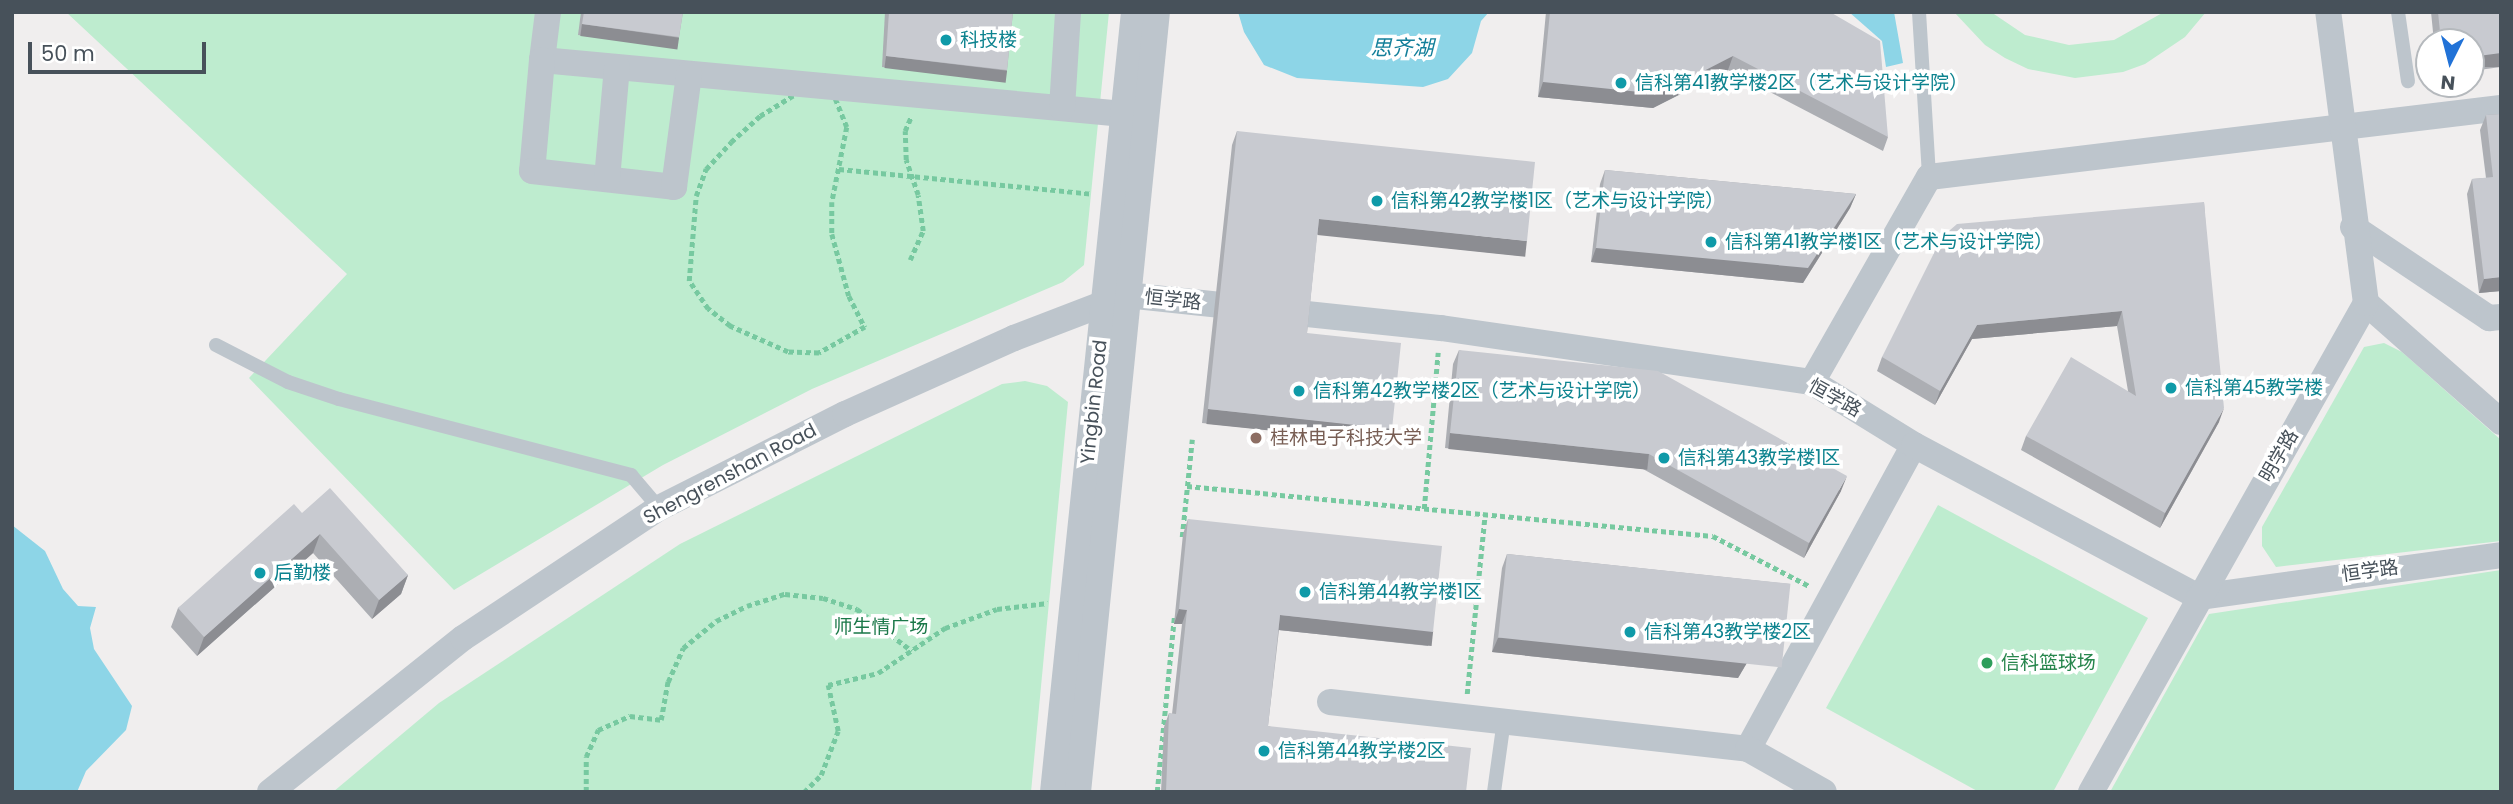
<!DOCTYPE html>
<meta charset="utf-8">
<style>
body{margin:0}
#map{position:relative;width:2513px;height:804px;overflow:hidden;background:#f0eeee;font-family:Poppins,"Noto Sans SC",sans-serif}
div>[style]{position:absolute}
.green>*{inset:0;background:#beeccf}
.water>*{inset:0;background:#8dd5e7}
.path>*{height:4.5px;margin-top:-2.25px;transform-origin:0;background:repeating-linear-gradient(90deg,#77c9a0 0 5px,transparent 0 8.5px)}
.service>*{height:14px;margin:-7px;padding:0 7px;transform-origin:7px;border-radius:7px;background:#bdc5cc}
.minor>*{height:26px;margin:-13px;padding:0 13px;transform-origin:13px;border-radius:13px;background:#bdc5cc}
.wall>*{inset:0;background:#acaeb3}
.shaded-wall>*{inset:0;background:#8c8d92;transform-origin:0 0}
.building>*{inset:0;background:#c8cad0;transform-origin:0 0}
.dots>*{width:19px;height:19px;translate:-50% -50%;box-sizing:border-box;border:4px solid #fff;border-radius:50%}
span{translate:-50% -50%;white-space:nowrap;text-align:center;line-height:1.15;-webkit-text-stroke:7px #fff;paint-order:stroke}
.culture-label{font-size:19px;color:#0d838f}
.left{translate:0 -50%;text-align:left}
.street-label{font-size:19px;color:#47515a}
.education-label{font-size:19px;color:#785e54}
.park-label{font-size:19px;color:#1b7849}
.leisure-label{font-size:19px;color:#27864d}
.water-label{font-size:21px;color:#137f9a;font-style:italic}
.frame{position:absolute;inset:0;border:14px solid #47515a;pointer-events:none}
.north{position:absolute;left:2415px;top:28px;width:70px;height:70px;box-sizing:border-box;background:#fff;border:2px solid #b5b9bd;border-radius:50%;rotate:186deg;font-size:19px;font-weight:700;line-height:28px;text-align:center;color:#47515a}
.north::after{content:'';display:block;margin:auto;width:24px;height:32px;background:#2172d7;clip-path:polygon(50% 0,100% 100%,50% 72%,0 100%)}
.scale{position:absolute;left:28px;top:42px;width:178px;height:32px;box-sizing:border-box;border:4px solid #47515a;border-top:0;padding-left:9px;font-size:21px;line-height:24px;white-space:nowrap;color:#47515a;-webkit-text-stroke:5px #fff;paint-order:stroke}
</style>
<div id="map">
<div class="green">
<div style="clip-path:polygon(66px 12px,1109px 12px,1084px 265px,1063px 282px,812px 389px,663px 465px,454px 590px,249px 378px,347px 274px)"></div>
<div style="clip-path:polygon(1954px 12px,1991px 12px,2025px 35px,2069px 45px,2114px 40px,2164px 12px,2206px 12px,2185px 37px,2145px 64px,2123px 72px,2075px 78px,2028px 69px,2005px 58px,1985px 45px)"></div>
<div style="clip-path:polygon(2384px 343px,2402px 352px,2501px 440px,2501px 541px,2276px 567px,2262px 546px,2262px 527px,2364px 347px)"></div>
<div style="clip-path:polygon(1025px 381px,1047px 386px,1068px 402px,1031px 792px,333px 792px,439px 703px,680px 544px,1002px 384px)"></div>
<div style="clip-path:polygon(1938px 505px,2148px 618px,2053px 792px,1979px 792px,1826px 708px)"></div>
<div style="clip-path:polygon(2501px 570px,2501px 792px,2110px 792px,2209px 614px)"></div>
</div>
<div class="water">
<div style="clip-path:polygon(1238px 12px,1489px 12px,1481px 21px,1472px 53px,1448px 79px,1423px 87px,1297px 78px,1264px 65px,1244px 32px)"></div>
<div style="clip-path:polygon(1849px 12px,1894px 12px,1903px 63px,1886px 67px,1882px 41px)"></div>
<div style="clip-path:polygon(12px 525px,45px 551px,63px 589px,78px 606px,96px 607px,90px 628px,94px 649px,132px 706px,126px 730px,86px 771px,77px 792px,12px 792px)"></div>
</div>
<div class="path">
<div style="left:826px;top:75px;width:56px;rotate:68deg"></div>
<div style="left:847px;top:127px;width:76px;rotate:101.3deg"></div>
<div style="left:832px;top:202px;width:32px;rotate:90deg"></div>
<div style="left:832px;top:234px;width:64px;rotate:74.7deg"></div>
<div style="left:849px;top:296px;width:35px;rotate:63deg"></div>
<div style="left:865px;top:327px;width:53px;rotate:150.5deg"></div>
<div style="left:819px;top:353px;width:31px;rotate:-178deg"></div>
<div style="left:788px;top:352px;width:64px;rotate:-155.9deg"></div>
<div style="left:730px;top:326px;width:28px;rotate:-142deg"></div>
<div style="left:708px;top:309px;width:34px;rotate:-124deg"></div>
<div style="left:689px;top:281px;width:85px;rotate:-85.3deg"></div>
<div style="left:696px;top:196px;width:29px;rotate:-70deg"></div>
<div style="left:706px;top:169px;width:37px;rotate:-47deg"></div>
<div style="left:731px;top:142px;width:39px;rotate:-42deg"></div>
<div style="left:760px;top:116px;width:78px;rotate:-31.8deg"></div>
<div style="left:839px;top:169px;width:255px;rotate:5.6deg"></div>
<div style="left:910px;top:260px;width:32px;rotate:-66deg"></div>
<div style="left:923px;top:231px;width:36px;rotate:-98deg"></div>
<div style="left:918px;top:195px;width:37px;rotate:-109deg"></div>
<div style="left:906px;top:160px;width:29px;rotate:-92deg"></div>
<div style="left:905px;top:131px;width:15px;rotate:-67deg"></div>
<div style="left:1187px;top:486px;width:528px;rotate:5.43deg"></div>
<div style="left:1713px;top:536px;width:108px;rotate:27.5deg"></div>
<div style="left:1424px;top:509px;width:157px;rotate:-84.9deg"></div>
<div style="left:1182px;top:537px;width:98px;rotate:-84.1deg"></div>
<div style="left:1467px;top:694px;width:181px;rotate:-84.3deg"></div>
<div style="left:467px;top:792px;width:38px"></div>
<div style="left:586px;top:792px;width:35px;rotate:-90deg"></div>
<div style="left:586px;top:757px;width:30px;rotate:-66deg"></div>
<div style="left:598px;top:730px;width:35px;rotate:-24deg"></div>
<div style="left:630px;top:716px;width:31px;rotate:7deg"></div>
<div style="left:661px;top:720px;width:39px;rotate:-80deg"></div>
<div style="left:668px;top:682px;width:37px;rotate:-66deg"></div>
<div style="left:683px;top:648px;width:43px;rotate:-39.3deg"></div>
<div style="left:716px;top:621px;width:34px;rotate:-26deg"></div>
<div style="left:747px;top:606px;width:40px;rotate:-18deg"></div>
<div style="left:785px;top:594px;width:38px;rotate:6deg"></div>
<div style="left:823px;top:598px;width:36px;rotate:18deg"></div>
<div style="left:857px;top:609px;width:69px;rotate:37.4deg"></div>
<div style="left:804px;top:792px;width:24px;rotate:-45deg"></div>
<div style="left:821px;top:775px;width:47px;rotate:-68.9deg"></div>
<div style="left:838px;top:731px;width:47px;rotate:-102.3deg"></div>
<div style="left:828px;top:685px;width:51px;rotate:-13.5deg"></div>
<div style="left:878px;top:673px;width:81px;rotate:-33.9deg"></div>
<div style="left:945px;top:628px;width:55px;rotate:-20.1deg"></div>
<div style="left:997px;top:609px;width:51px;rotate:-6.7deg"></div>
<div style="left:1157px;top:792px;width:175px;rotate:-84.4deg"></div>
</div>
<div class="service">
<div style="left:1919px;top:12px;width:165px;rotate:86.5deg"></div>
<div style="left:2398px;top:12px;width:70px;rotate:81.8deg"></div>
<div style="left:216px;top:345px;width:81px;rotate:27.2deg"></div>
<div style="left:288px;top:382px;width:54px;rotate:18.4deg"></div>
<div style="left:339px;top:399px;width:302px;rotate:14.6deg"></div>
<div style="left:631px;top:475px;width:43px;rotate:49.7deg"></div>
<div style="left:1494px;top:792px;width:73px;rotate:-82.1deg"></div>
</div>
<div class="minor">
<div style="left:548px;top:12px;width:48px;rotate:97.1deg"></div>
<div style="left:542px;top:60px;width:584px;rotate:5.3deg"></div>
<div style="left:542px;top:60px;width:111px;rotate:95.1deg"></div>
<div style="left:532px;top:171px;width:143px;rotate:6.4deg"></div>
<div style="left:674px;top:187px;width:114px;rotate:-82.4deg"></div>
<div style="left:1062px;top:108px;width:96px;rotate:-86.4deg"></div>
<div style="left:607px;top:179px;width:112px;rotate:-84.9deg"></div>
<div style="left:2353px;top:227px;width:164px;rotate:33.8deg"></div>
<div style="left:2489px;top:318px;width:12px;rotate:-5deg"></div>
<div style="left:2366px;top:303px;width:180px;rotate:41.4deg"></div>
<div style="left:1812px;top:382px;width:236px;rotate:-60.3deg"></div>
<div style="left:1929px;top:177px;width:576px;rotate:-6.88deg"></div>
<div style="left:1330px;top:702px;width:421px;rotate:6.4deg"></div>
<div style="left:1748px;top:749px;width:346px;rotate:-61.4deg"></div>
<div style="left:1748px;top:749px;width:87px;rotate:29.5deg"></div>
<div style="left:270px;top:792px;width:247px;rotate:-38.6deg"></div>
<div style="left:463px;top:638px;width:235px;rotate:-33.6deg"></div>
<div style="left:659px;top:508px;width:208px;rotate:-26.8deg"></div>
<div style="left:845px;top:414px;width:185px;rotate:-24.2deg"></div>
<div style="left:1014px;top:338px;width:120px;rotate:-21deg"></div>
<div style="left:1126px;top:295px;width:317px;rotate:6deg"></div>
<div style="left:1441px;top:328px;width:375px;rotate:8.3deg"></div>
<div style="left:1812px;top:382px;width:120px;rotate:31.7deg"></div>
<div style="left:1914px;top:445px;width:323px;rotate:28.1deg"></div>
<div style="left:2199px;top:597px;width:305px;rotate:-7.9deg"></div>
<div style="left:1053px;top:792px;width:784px;rotate:-84.07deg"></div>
<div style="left:1078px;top:792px;width:784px;rotate:-84.22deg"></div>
<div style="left:2091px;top:792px;width:561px;rotate:-60.65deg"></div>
<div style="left:2366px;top:303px;width:293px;rotate:-97.4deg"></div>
</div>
<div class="wall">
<div style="clip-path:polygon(581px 12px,683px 12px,679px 37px,675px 48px,578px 35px)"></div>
<div style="clip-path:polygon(885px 12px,1013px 12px,1007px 70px,1003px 81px,882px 67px)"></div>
<div style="clip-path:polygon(1546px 12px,1830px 12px,1888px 137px,1883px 151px,1728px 70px,1653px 108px,1538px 97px)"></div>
<div style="clip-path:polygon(2431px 12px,2501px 12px,2501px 67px,2471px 71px,2471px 42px,2434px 42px)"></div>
<div style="clip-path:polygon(2501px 114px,2501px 291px,2479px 293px,2467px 194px,2472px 179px,2486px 178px,2480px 130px,2486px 115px)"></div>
<div style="clip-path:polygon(1237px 131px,1522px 256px,1317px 234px,1307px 333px,1387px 443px,1202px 423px,1232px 145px)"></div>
<div style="clip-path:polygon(1605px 170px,1856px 194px,1850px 208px,1803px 283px,1591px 262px,1600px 184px)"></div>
<div style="clip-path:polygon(2204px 202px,2219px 422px,2160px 528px,2021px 450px,2026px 436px,2128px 391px,2117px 326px,1972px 339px,1935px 405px,1877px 371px,1882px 357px)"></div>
<div style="clip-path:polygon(1459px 350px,1841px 491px,1804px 558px,1643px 469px,1445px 448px,1453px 364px)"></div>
<div style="clip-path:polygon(302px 513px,408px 575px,401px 594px,372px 619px,313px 553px,197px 656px,171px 627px,178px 608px)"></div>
<div style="clip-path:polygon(1188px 519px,1433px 632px,1428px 646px,1279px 630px,1268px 726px,1466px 792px,1161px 792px,1164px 727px,1169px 713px,1172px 714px,1182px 624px,1174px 624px,1183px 534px)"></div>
<div style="clip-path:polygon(1507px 554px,1790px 584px,1785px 598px,1738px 678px,1492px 652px,1502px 568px)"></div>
</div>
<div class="shaded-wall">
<div style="left:582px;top:24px;width:98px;height:12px;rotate:8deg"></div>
<div style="left:2501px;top:53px;width:14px;height:30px;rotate:90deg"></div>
<div style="left:886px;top:56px;width:122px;height:12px;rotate:7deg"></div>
<div style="clip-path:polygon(1733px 56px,1728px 70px,1653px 108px,1538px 97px,1543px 82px)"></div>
<div style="clip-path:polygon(1856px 194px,1850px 208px,1803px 283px,1591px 262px,1596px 248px)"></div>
<div style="left:1319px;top:219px;width:209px;height:16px;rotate:6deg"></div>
<div style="clip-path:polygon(2501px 277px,2501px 291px,2479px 293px,2484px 279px)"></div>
<div style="clip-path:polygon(2122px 311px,2117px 326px,1972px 339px,1935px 405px,1940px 391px,1977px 325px)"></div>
<div style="clip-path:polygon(2224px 408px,2219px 422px,2160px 528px,2165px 513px)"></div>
<div style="left:1208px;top:409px;width:185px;height:15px;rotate:6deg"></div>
<div style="left:1450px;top:433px;width:200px;height:16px;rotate:6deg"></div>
<div style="clip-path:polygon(1847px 476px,1841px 491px,1804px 558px,1809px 543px)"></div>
<div style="clip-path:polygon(320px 534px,313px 553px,197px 656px,204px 637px)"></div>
<div style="clip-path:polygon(408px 575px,401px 594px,372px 619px,379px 600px)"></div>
<div style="clip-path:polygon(1790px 584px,1785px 598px,1738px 678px,1492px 652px,1498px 638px)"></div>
<div style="clip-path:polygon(1179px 609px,1187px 610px,1182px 624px,1174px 624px)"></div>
<div style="left:1280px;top:615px;width:154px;height:15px;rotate:6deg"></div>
</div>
<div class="building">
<div style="clip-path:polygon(584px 12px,683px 12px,679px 37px,582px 24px)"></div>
<div style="clip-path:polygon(889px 12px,1013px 12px,1007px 70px,886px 56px)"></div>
<div style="clip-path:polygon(1550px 12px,1830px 12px,1880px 41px,1888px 137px,1733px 56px,1659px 94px,1543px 82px)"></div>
<div style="clip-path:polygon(2438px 12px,2501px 12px,2501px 53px,2471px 57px,2471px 42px,2441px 42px)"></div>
<div style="clip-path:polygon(2501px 114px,2501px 277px,2484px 279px,2472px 179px,2493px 177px,2486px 115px)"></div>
<div style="clip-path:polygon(1237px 131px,1535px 162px,1527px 241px,1319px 219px,1307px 333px,1401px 343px,1392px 429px,1208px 409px)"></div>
<div style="clip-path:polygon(1605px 170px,1856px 194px,1808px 268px,1596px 248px)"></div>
<div style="clip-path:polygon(2204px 202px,2224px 408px,2165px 513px,2026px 436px,2071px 357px,2136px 396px,2122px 311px,1977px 325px,1940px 391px,1882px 357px,1942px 237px,1957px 224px)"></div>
<div style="clip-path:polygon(1459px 350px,1658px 371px,1847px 476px,1809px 543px,1649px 454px,1450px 433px)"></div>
<div style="clip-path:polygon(330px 488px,408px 575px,379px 600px,320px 534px,204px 637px,178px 608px,294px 504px,302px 513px)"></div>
<div style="clip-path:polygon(1188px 519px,1442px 546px,1433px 632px,1280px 615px,1268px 726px,1471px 748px,1466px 792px,1166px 792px,1169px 713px,1176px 714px,1187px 610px,1179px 609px)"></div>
<div style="left:1507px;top:554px;width:285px;height:84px;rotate:6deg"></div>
</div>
<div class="dots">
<div style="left:946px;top:40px;background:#0f9aa8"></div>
<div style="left:1621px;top:83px;background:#0f9aa8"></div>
<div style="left:1377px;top:201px;background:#0f9aa8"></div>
<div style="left:1711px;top:242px;background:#0f9aa8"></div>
<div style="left:2171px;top:388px;background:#0f9aa8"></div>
<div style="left:1299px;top:391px;background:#0f9aa8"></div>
<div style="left:1256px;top:438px;background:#8d6e63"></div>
<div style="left:1664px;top:458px;background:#0f9aa8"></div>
<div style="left:260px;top:573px;background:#0f9aa8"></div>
<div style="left:1305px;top:592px;background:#0f9aa8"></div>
<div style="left:1630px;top:632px;background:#0f9aa8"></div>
<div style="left:1987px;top:663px;background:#2e9e5b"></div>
<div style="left:1264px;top:751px;background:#0f9aa8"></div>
</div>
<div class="culture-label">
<span class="left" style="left:960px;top:40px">科技楼</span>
<span class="left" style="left:1635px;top:83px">信科第41教学楼2区（艺术与设计学院）</span>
<span class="left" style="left:1391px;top:201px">信科第42教学楼1区（艺术与设计学院）</span>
<span class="left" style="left:1725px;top:242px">信科第41教学楼1区（艺术与设计学院）</span>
<span class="left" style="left:2185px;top:388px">信科第45教学楼</span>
<span class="left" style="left:1313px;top:391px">信科第42教学楼2区（艺术与设计学院）</span>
<span class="left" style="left:1678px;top:458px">信科第43教学楼1区</span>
<span class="left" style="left:274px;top:573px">后勤楼</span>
<span class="left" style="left:1319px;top:592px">信科第44教学楼1区</span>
<span class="left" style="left:1644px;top:632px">信科第43教学楼2区</span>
<span class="left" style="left:1278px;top:751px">信科第44教学楼2区</span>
</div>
<div class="street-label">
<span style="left:1173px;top:300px;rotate:6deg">恒学路</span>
<span style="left:1835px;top:398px;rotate:29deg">恒学路</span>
<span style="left:1094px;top:402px;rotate:-84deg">Yingbin Road</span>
<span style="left:2279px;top:456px;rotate:-60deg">明学路</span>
<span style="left:730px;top:474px;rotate:-28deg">Shengrenshan Road</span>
<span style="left:2370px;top:571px;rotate:-8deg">恒学路</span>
</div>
<div class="education-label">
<span class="left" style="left:1270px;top:438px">桂林电子科技大学</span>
</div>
<div class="park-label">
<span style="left:881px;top:627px">师生情广场</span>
</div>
<div class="leisure-label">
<span class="left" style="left:2001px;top:663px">信科篮球场</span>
</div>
<div class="water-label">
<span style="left:1402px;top:48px">思齐湖</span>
</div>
<div class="frame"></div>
<div class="north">N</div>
<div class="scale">50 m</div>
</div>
